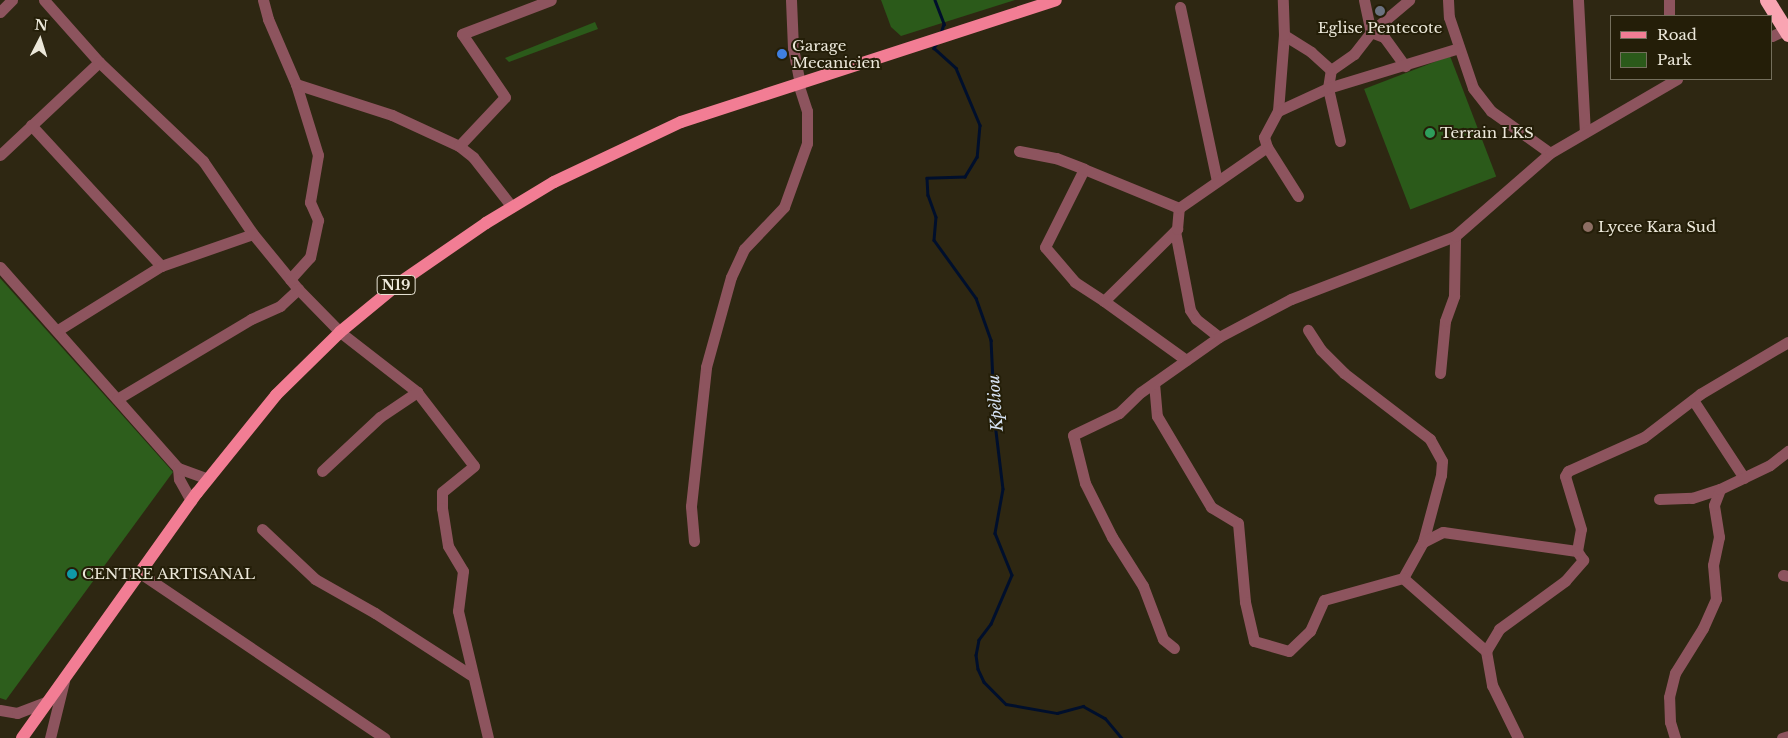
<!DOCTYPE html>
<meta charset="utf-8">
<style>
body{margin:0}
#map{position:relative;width:1788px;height:738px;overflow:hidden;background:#2e2712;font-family:"Libre Baskerville",serif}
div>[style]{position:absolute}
.green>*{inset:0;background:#2b5a1a;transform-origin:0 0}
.forest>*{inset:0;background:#2d5e1c}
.stream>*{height:2.5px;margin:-1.25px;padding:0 1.25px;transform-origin:1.25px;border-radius:1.25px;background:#000f2c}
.minor>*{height:11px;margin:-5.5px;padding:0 5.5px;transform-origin:5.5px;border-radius:5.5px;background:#8d545e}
.major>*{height:12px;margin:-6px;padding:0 6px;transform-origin:6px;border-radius:6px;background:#f27d94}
.highway>*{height:15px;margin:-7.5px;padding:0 7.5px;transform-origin:7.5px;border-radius:7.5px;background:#f9a4b2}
.dots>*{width:14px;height:14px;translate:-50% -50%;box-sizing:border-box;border:2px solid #241e08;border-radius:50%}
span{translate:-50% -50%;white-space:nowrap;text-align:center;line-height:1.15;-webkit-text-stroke:4px #241e08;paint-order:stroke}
.shield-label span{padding:1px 4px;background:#241e08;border:1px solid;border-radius:4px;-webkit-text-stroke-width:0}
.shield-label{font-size:14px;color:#ece8da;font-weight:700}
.poi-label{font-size:15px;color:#ece8da}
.left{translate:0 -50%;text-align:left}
.water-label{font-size:16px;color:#d7e4f6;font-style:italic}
.legend{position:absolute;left:1610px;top:15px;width:162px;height:65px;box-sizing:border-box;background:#241e08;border:1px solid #746f5c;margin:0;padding:6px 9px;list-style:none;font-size:15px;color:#ece8da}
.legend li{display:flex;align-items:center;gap:10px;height:25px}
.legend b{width:25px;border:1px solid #746f5c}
.north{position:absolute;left:15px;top:15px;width:50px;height:50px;-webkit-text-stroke:4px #241e08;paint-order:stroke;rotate:5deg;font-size:14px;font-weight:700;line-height:20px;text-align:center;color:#ece8da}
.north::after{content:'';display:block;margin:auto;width:18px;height:22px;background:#ece8da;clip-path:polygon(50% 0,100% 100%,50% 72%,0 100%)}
</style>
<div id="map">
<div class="green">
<div style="clip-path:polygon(881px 0,1015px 0,901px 36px,891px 27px)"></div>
<div style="clip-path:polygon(595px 22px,598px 29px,509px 62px,505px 58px)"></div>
<div style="left:1450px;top:56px;width:129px;height:92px;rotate:69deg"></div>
</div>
<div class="forest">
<div style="clip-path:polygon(0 278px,173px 472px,6px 700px,0 698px)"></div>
</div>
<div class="stream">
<div style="left:935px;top:0;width:26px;rotate:69deg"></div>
<div style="left:944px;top:24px;width:9px;rotate:108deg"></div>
<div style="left:936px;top:45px;width:4px;rotate:124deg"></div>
<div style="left:934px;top:48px;width:30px;rotate:42deg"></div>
<div style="left:956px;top:68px;width:62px;rotate:67.2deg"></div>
<div style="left:980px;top:125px;width:32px;rotate:95deg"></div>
<div style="left:977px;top:157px;width:23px;rotate:121deg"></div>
<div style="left:965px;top:177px;width:38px;rotate:178deg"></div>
<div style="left:927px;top:178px;width:17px;rotate:87deg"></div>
<div style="left:928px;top:195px;width:23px;rotate:70deg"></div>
<div style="left:936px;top:217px;width:23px;rotate:95deg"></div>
<div style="left:934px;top:240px;width:72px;rotate:54.1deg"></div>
<div style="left:976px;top:298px;width:45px;rotate:70.3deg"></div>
<div style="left:991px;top:340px;width:83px;rotate:87.2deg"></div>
<div style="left:995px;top:423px;width:66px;rotate:83.1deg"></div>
<div style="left:1003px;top:489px;width:45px;rotate:100.3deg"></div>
<div style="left:995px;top:533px;width:45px;rotate:68deg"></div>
<div style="left:1012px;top:575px;width:53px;rotate:113.2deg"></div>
<div style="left:991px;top:624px;width:20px;rotate:127deg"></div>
<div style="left:979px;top:640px;width:15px;rotate:101deg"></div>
<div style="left:976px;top:655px;width:14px;rotate:82deg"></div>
<div style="left:978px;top:669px;width:14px;rotate:65deg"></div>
<div style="left:984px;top:682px;width:31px;rotate:45deg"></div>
<div style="left:1006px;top:704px;width:52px;rotate:10deg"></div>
<div style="left:1057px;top:713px;width:27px;rotate:-15deg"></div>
<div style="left:1083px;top:706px;width:25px;rotate:29deg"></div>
<div style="left:1105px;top:718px;width:26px;rotate:50deg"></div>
</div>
<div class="minor">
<div style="left:44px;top:0;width:83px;rotate:48.4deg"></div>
<div style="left:99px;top:62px;width:144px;rotate:43.6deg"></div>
<div style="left:203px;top:161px;width:88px;rotate:55.6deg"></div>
<div style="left:253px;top:234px;width:71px;rotate:50.7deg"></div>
<div style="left:298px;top:289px;width:60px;rotate:45.7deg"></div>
<div style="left:340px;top:332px;width:98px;rotate:37.9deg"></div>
<div style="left:417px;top:392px;width:93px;rotate:52.4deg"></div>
<div style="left:474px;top:466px;width:41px;rotate:140.9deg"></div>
<div style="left:442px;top:492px;width:16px;rotate:90deg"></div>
<div style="left:442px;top:508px;width:38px;rotate:81deg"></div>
<div style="left:448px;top:546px;width:29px;rotate:59deg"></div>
<div style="left:463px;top:571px;width:40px;rotate:97.1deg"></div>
<div style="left:458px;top:611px;width:130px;rotate:76.7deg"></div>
<div style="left:263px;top:0;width:20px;rotate:75deg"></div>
<div style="left:268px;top:19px;width:71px;rotate:66.7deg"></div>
<div style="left:296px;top:84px;width:74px;rotate:72.8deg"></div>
<div style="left:318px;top:155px;width:48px;rotate:99.7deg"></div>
<div style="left:310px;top:202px;width:20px;rotate:66deg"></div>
<div style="left:318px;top:220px;width:38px;rotate:102deg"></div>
<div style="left:310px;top:257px;width:30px;rotate:132deg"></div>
<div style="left:791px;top:0;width:48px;rotate:87.6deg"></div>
<div style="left:793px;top:48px;width:36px;rotate:79deg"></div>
<div style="left:1364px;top:0;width:33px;rotate:78deg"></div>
<div style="left:1448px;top:0;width:17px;rotate:87deg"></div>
<div style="left:1449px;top:17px;width:75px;rotate:71.3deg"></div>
<div style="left:1473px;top:88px;width:29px;rotate:52deg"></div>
<div style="left:1491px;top:111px;width:72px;rotate:35.4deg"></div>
<div style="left:1578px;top:0;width:132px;rotate:87deg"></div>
<div style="left:1180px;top:7px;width:178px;rotate:78deg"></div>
<div style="left:0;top:12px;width:17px;rotate:-45deg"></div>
<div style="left:1669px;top:16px;width:16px;rotate:-90deg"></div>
<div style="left:1371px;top:32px;width:14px;rotate:21deg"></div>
<div style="left:1384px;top:37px;width:36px;rotate:54deg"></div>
<div style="left:1284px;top:35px;width:32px;rotate:32deg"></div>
<div style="left:1311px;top:52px;width:27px;rotate:42deg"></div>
<div style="left:1772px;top:36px;width:14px;rotate:-25deg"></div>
<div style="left:296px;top:84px;width:101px;rotate:17.9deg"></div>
<div style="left:392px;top:115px;width:74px;rotate:24.8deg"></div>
<div style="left:459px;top:146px;width:18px;rotate:38deg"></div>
<div style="left:473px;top:157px;width:63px;rotate:52deg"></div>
<div style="left:1278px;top:111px;width:76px;rotate:-85.5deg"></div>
<div style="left:1284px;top:35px;width:35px;rotate:-92deg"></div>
<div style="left:31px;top:125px;width:192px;rotate:47.3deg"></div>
<div style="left:1340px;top:141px;width:54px;rotate:-102.8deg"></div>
<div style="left:1328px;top:88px;width:18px;rotate:-81deg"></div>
<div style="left:1331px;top:70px;width:28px;rotate:-35deg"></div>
<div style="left:1354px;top:54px;width:28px;rotate:-52deg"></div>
<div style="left:1371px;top:32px;width:50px;rotate:-40.1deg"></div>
<div style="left:459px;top:146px;width:67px;rotate:-46.8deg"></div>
<div style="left:505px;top:97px;width:76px;rotate:-124.3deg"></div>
<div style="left:462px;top:34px;width:95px;rotate:-20.9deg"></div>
<div style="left:1267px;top:147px;width:58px;rotate:57.7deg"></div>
<div style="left:1019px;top:151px;width:38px;rotate:11deg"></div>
<div style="left:1056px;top:158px;width:30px;rotate:21deg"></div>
<div style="left:0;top:155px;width:136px;rotate:-43.2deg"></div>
<div style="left:1175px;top:231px;width:80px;rotate:79.2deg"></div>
<div style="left:1190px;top:310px;width:11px;rotate:56deg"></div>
<div style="left:1196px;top:319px;width:29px;rotate:38deg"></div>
<div style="left:0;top:267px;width:268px;rotate:48.5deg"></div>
<div style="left:178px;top:468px;width:11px;rotate:85deg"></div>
<div style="left:179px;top:479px;width:25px;rotate:61deg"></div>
<div style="left:1104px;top:301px;width:35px;rotate:-147deg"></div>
<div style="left:1075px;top:282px;width:46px;rotate:-130.6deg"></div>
<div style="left:1045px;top:247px;width:87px;rotate:-63.4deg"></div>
<div style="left:1084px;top:169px;width:103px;rotate:22.3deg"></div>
<div style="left:58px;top:330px;width:121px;rotate:-31.9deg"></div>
<div style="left:161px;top:266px;width:97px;rotate:-19.2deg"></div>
<div style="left:1186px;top:360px;width:101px;rotate:-144.3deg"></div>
<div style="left:1104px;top:301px;width:103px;rotate:-44.6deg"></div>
<div style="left:1177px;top:229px;width:21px;rotate:-85deg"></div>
<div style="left:1179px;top:208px;width:107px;rotate:-34.7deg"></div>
<div style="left:1267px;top:147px;width:10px;rotate:-107deg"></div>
<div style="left:1264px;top:137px;width:30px;rotate:-62deg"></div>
<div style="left:1278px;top:111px;width:55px;rotate:-24.7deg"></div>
<div style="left:1328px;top:88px;width:137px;rotate:-17deg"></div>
<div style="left:1440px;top:373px;width:52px;rotate:-84.5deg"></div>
<div style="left:1445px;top:321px;width:27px;rotate:-70deg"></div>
<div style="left:1454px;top:296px;width:60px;rotate:-89deg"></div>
<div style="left:1154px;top:383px;width:33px;rotate:85deg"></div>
<div style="left:1157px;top:416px;width:106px;rotate:59.3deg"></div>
<div style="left:1211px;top:507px;width:31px;rotate:31deg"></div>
<div style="left:1238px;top:523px;width:79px;rotate:84.9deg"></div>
<div style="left:1245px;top:602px;width:40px;rotate:77deg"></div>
<div style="left:1254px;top:641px;width:36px;rotate:16deg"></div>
<div style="left:1289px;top:651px;width:29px;rotate:-44deg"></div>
<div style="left:1310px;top:631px;width:34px;rotate:-66deg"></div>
<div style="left:1324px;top:600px;width:82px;rotate:-15.6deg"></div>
<div style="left:1403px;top:578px;width:41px;rotate:-60.9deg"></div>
<div style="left:1423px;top:542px;width:69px;rotate:-75deg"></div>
<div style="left:1441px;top:475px;width:14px;rotate:-86deg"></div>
<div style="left:1442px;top:461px;width:25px;rotate:-119deg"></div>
<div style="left:1430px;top:439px;width:108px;rotate:-142.5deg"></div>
<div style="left:1344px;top:373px;width:33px;rotate:-135deg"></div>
<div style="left:1321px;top:350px;width:24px;rotate:-123deg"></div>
<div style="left:117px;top:399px;width:156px;rotate:-30.8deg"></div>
<div style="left:251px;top:319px;width:32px;rotate:-24deg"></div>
<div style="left:280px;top:306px;width:25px;rotate:-43deg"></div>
<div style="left:1693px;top:400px;width:93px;rotate:56.8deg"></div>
<div style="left:178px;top:468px;width:32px;rotate:20deg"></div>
<div style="left:322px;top:471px;width:79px;rotate:-43deg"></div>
<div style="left:380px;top:417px;width:45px;rotate:-34deg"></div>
<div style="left:1659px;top:499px;width:33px;rotate:-2deg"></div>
<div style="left:1692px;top:498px;width:29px;rotate:-18deg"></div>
<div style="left:262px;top:529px;width:73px;rotate:43.3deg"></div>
<div style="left:315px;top:579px;width:69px;rotate:29.5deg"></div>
<div style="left:375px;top:613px;width:114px;rotate:32.9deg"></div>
<div style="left:694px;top:541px;width:35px;rotate:-95deg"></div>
<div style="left:691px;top:506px;width:140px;rotate:-83.8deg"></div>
<div style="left:706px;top:367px;width:93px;rotate:-74.5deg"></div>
<div style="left:731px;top:277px;width:31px;rotate:-65deg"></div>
<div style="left:744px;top:249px;width:58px;rotate:-46.4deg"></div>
<div style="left:784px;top:207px;width:68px;rotate:-70.2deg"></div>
<div style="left:807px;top:143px;width:32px;rotate:-90deg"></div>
<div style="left:807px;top:111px;width:28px;rotate:-108deg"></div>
<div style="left:1423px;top:542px;width:22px;rotate:-27deg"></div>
<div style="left:1443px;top:532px;width:135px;rotate:8.1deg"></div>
<div style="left:140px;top:573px;width:295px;rotate:34deg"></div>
<div style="left:1783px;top:575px;width:5px;rotate:11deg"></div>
<div style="left:1403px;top:578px;width:111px;rotate:41.3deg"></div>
<div style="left:1486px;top:651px;width:35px;rotate:80deg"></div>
<div style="left:1492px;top:685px;width:59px;rotate:63.9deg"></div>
<div style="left:1174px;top:648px;width:14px;rotate:-141deg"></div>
<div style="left:1163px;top:639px;width:57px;rotate:-110.7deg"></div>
<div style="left:1143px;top:586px;width:58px;rotate:-122.3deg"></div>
<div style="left:1112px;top:537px;width:60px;rotate:-116.6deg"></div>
<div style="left:1085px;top:483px;width:49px;rotate:-104deg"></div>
<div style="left:1073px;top:435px;width:51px;rotate:-25.6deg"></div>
<div style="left:1119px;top:413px;width:30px;rotate:-44deg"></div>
<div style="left:1141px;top:392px;width:95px;rotate:-35.2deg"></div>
<div style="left:1219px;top:337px;width:81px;rotate:-27.8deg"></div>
<div style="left:1291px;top:299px;width:176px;rotate:-21deg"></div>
<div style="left:1455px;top:236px;width:126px;rotate:-41.1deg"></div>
<div style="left:1550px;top:153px;width:147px;rotate:-30.2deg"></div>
<div style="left:1486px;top:651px;width:26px;rotate:-59deg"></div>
<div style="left:1499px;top:629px;width:82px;rotate:-36deg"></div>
<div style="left:1565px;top:581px;width:28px;rotate:-49deg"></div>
<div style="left:1583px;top:560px;width:11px;rotate:-124deg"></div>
<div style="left:1577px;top:551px;width:22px;rotate:-80deg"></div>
<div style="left:1581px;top:529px;width:55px;rotate:-106.8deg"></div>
<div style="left:1565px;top:476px;width:6px;rotate:-59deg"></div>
<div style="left:1568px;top:471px;width:83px;rotate:-24.1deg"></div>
<div style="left:1644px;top:437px;width:71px;rotate:-37.5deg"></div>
<div style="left:1700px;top:394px;width:102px;rotate:-30.6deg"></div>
<div style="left:0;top:710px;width:17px;rotate:10deg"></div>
<div style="left:17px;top:713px;width:33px;rotate:-21deg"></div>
<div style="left:50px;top:738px;width:59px;rotate:-76.2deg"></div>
<div style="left:1675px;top:738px;width:17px;rotate:-107deg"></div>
<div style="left:1670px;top:722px;width:25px;rotate:-92deg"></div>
<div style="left:1669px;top:697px;width:25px;rotate:-76deg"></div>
<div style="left:1675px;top:673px;width:53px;rotate:-58.1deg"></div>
<div style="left:1703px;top:628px;width:32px;rotate:-66deg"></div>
<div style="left:1716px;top:599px;width:34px;rotate:-95deg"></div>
<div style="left:1713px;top:565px;width:29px;rotate:-78deg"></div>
<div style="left:1719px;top:537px;width:32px;rotate:-99deg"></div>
<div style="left:1714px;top:505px;width:17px;rotate:-69deg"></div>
<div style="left:1720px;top:489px;width:55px;rotate:-25.6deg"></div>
<div style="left:1770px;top:465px;width:23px;rotate:-38deg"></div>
<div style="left:1782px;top:738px;width:6px;rotate:-18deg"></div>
</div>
<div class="major">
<div style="left:22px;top:738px;width:301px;rotate:-54.5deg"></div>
<div style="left:197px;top:493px;width:126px;rotate:-51.1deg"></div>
<div style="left:276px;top:395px;width:90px;rotate:-44.5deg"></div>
<div style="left:340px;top:332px;width:80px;rotate:-39.4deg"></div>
<div style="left:402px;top:281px;width:102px;rotate:-34.6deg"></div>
<div style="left:486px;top:223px;width:79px;rotate:-31.1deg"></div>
<div style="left:554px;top:182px;width:140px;rotate:-25.3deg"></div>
<div style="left:681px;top:122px;width:394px;rotate:-18deg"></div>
</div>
<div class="highway">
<div style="left:1767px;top:0;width:40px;rotate:58deg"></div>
</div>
<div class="dots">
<div style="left:1380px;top:11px;background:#6b7280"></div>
<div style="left:782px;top:54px;background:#3f7fe0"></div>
<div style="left:1430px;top:133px;background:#2e9e5b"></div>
<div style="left:1588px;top:227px;background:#8d6e63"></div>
<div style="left:72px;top:574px;background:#0f9aa8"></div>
</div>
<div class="shield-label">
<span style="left:396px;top:285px">N19</span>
</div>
<div class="poi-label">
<span style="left:1380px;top:28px">Eglise Pentecote</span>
<span class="left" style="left:792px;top:54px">Garage<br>Mecanicien</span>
<span class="left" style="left:1440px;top:133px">Terrain LKS</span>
<span class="left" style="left:1598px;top:227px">Lycee Kara Sud</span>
<span class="left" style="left:82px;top:574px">CENTRE ARTISANAL</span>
</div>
<div class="water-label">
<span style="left:995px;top:403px;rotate:-94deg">Kpèliou</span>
</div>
<ul class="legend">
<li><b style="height:6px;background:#f27d94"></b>Road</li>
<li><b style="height:14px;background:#2b5a1a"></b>Park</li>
</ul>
<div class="north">N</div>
</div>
